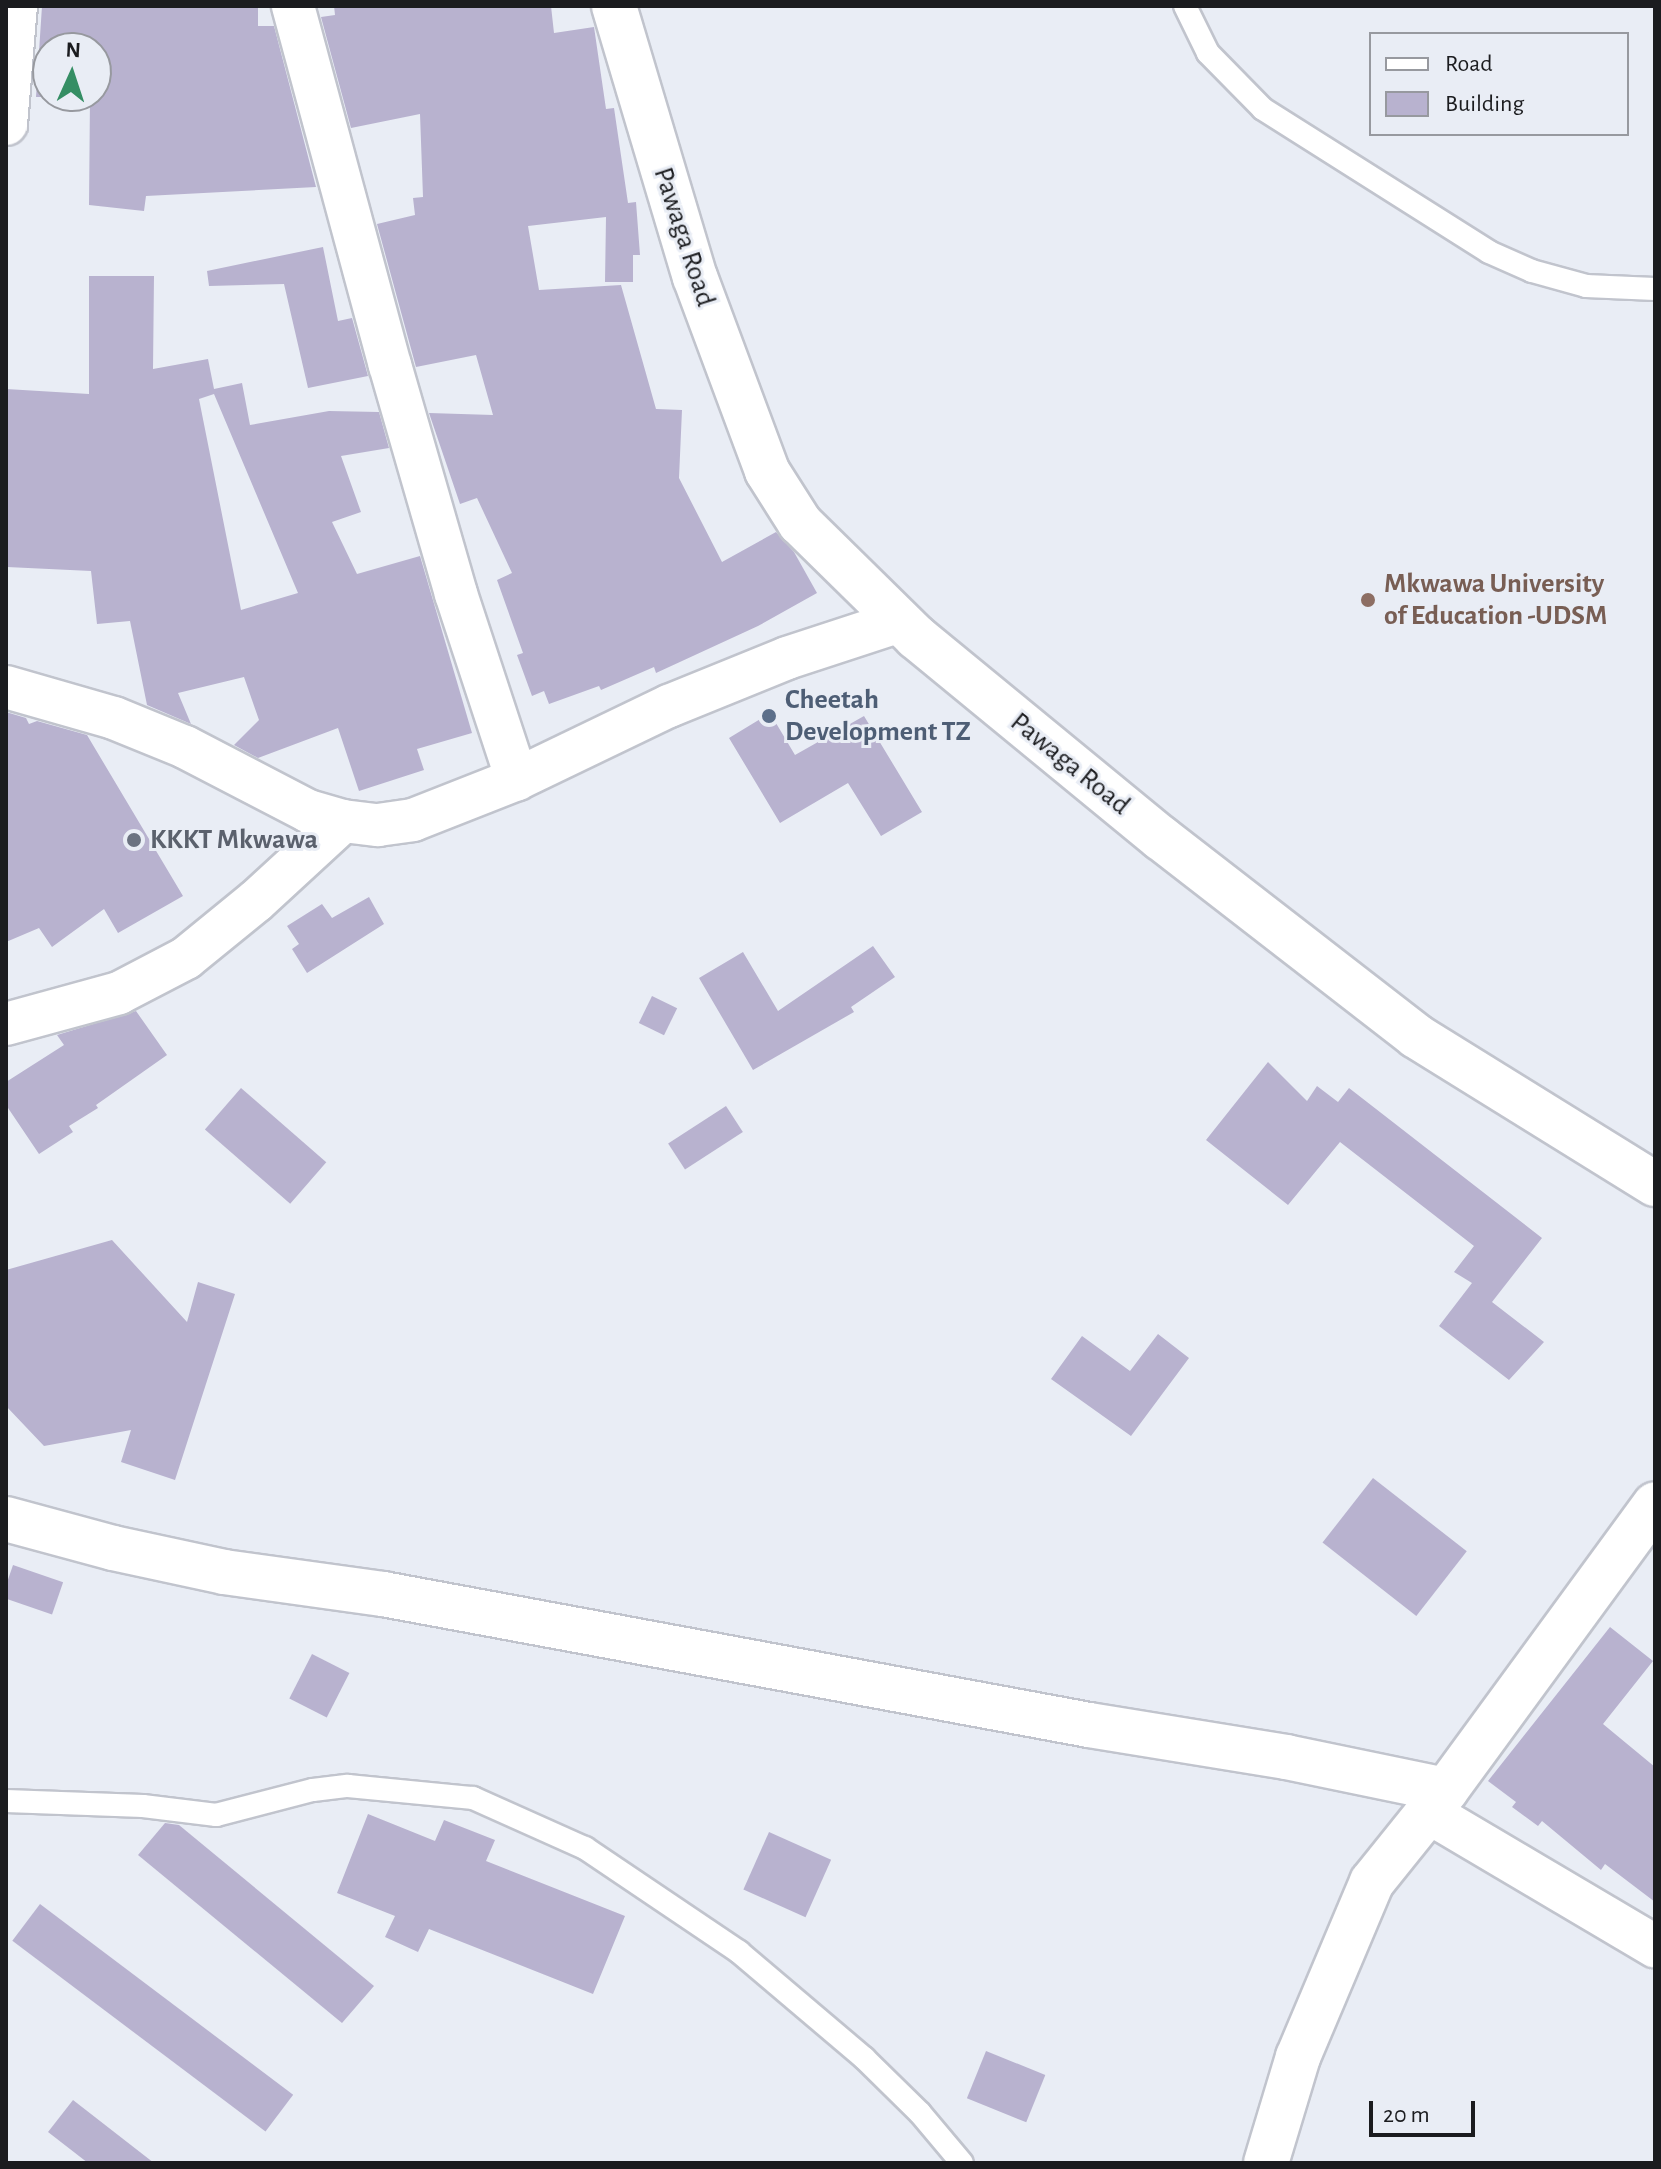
<!DOCTYPE html>
<style>
body{margin:0}
#map{position:relative;width:1661px;height:2169px;overflow:hidden;background:#e9edf5;font-family:"Alegreya Sans",sans-serif}
div>[style]{position:absolute}
.building>*{inset:0;background:#b8b2cf;transform-origin:0 0}
.roads{filter:drop-shadow(2px 0 #c1c4cd) drop-shadow(-2px 0 #c1c4cd) drop-shadow(0 2px #c1c4cd) drop-shadow(0 -2px #c1c4cd)}
.lane>*{height:22px;margin:-11px;padding:0 11px;transform-origin:11px;border-radius:11px;background:#fff}
.street>*{height:42px;margin:-21px;padding:0 21px;transform-origin:21px;border-radius:21px;background:#fff}
.secondary>*{height:44px;margin:-22px;padding:0 22px;transform-origin:22px;border-radius:22px;background:#fff}
.dots>*{width:22px;height:22px;translate:-50% -50%;box-sizing:border-box;border:4px solid #e9edf5;border-radius:50%}
span{translate:-50% -50%;white-space:nowrap;text-align:center;line-height:1.15;-webkit-text-stroke:6px #e9edf5;paint-order:stroke}
.street-label{font-size:28px;color:#1b1c1f}
.education-label{font-size:28px;color:#785e54;font-weight:700}
.left{translate:0 -50%;text-align:left}
.service-label{font-size:28px;color:#4e5e75;font-weight:700}
.worship-label{font-size:28px;color:#5b616d;font-weight:700}
.frame{position:absolute;inset:0;border:8px solid #1b1c1f;pointer-events:none}
.legend{position:absolute;left:1369px;top:32px;width:260px;height:104px;box-sizing:border-box;background:#e9edf5;border:2px solid #97999f;margin:0;padding:10px 14px;list-style:none;font-size:24px;color:#1b1c1f}
.legend li{display:flex;align-items:center;gap:16px;height:40px}
.legend b{width:40px;border:2px solid #97999f}
.north{position:absolute;left:32px;top:32px;width:80px;height:80px;box-sizing:border-box;background:#e9edf5;border:2px solid #97999f;border-radius:50%;rotate:3deg;font-size:22px;font-weight:700;line-height:32px;text-align:center;color:#1b1c1f}
.north::after{content:'';display:block;margin:auto;width:28px;height:36px;background:#358e64;clip-path:polygon(50% 0,100% 100%,50% 72%,0 100%)}
.scale{position:absolute;left:1369px;top:2101px;width:106px;height:36px;box-sizing:border-box;border:4px solid #1b1c1f;border-top:0;padding-left:10px;font-size:24px;line-height:28px;white-space:nowrap;color:#1b1c1f;-webkit-text-stroke:6px #e9edf5;paint-order:stroke}
</style>
<div id="map">
<div class="building">
<div style="clip-path:polygon(evenodd,42px 6px,258px 6px,258px 26px,274px 26px,316px 187px,146px 196px,144px 211px,89px 205px,90px 97px,36px 97px,42px 6px,48px 48px,96px 48px,96px 96px,48px 96px,48px 48px)"></div>
<div style="clip-path:polygon(334px 6px,551px 6px,554px 33px,594px 27px,606px 109px,614px 108px,628px 203px,636px 202px,640px 255px,633px 255px,633px 282px,605px 282px,606px 217px,528px 226px,539px 290px,621px 285px,656px 409px,682px 410px,679px 478px,722px 562px,776px 532px,794px 552px,817px 593px,758px 626px,656px 673px,654px 667px,601px 690px,599px 686px,549px 704px,544px 691px,532px 696px,517px 655px,523px 653px,497px 580px,512px 573px,477px 498px,460px 504px,429px 413px,493px 415px,476px 355px,416px 367px,377px 224px,415px 215px,413px 198px,423px 197px,420px 114px,351px 128px,321px 17px,335px 15px)"></div>
<div style="clip-path:polygon(323px 247px,338px 321px,352px 318px,368px 376px,308px 388px,284px 284px,209px 286px,207px 271px)"></div>
<div style="clip-path:polygon(evenodd,89px 276px,154px 276px,153px 369px,208px 359px,214px 389px,242px 383px,250px 425px,329px 411px,379px 412px,389px 448px,341px 456px,361px 512px,332px 522px,357px 574px,420px 556px,472px 733px,417px 749px,424px 770px,359px 791px,338px 728px,258px 758px,234px 745px,259px 720px,244px 677px,178px 693px,191px 724px,147px 705px,130px 621px,97px 624px,91px 571px,7px 567px,6px 389px,89px 394px,89px 276px,214px 394px,298px 593px,241px 610px,199px 399px,214px 394px)"></div>
<div style="clip-path:polygon(6px 712px,26px 718px,29px 724px,37px 721px,87px 735px,183px 896px,118px 933px,104px 909px,52px 947px,39px 928px,6px 942px)"></div>
<div style="clip-path:polygon(770px 713px,795px 755px,864px 716px,922px 812px,881px 836px,848px 783px,780px 823px,729px 738px)"></div>
<div style="clip-path:polygon(369px 897px,384px 924px,307px 973px,292px 949px,299px 944px,287px 926px,322px 904px,332px 918px)"></div>
<div style="clip-path:polygon(873px 946px,895px 977px,851px 1007px,854px 1012px,753px 1070px,699px 978px,743px 952px,778px 1011px)"></div>
<div style="left:652px;top:996px;width:28px;height:30px;rotate:26deg"></div>
<div style="clip-path:polygon(136px 1011px,167px 1055px,96px 1105px,98px 1108px,69px 1126px,73px 1132px,39px 1154px,6px 1105px,6px 1082px,64px 1045px,57px 1035px)"></div>
<div style="clip-path:polygon(1268px 1062px,1307px 1101px,1317px 1086px,1338px 1102px,1349px 1088px,1542px 1238px,1492px 1302px,1544px 1342px,1509px 1380px,1439px 1326px,1472px 1283px,1454px 1272px,1474px 1246px,1340px 1142px,1288px 1205px,1206px 1140px)"></div>
<div style="left:241px;top:1088px;width:113px;height:55px;rotate:41deg"></div>
<div style="left:726px;top:1106px;width:31px;height:69px;rotate:57deg"></div>
<div style="clip-path:polygon(112px 1240px,187px 1322px,198px 1282px,235px 1294px,175px 1480px,121px 1462px,131px 1430px,44px 1446px,6px 1406px,6px 1270px)"></div>
<div style="clip-path:polygon(1158px 1334px,1189px 1358px,1131px 1436px,1051px 1379px,1082px 1336px,1130px 1371px)"></div>
<div style="left:1373px;top:1478px;width:119px;height:82px;rotate:38deg"></div>
<div style="left:13px;top:1565px;width:53px;height:34px;rotate:19deg"></div>
<div style="clip-path:polygon(1610px 1627px,1653px 1661px,1603px 1724px,1655px 1767px,1655px 1902px,1605px 1864px,1601px 1870px,1542px 1821px,1538px 1826px,1512px 1807px,1516px 1802px,1488px 1781px)"></div>
<div style="left:312px;top:1654px;width:42px;height:50px;rotate:27deg"></div>
<div style="clip-path:polygon(368px 1814px,435px 1841px,444px 1820px,495px 1840px,486px 1861px,625px 1916px,593px 1994px,429px 1929px,418px 1952px,385px 1937px,395px 1916px,337px 1893px)"></div>
<div style="clip-path:polygon(165px 1823px,179px 1825px,374px 1986px,342px 2023px,138px 1855px)"></div>
<div style="left:769px;top:1832px;width:68px;height:63px;rotate:24deg"></div>
<div style="left:40px;top:1904px;width:317px;height:46px;rotate:37deg"></div>
<div style="left:986px;top:2051px;width:64px;height:51px;rotate:22deg"></div>
<div style="clip-path:polygon(73px 2100px,154px 2163px,88px 2163px,48px 2132px)"></div>
</div>
<div class="roads">
<div class="lane">
<div style="left:1185px;top:6px;width:52px;rotate:63.9deg"></div>
<div style="left:1208px;top:53px;width:78px;rotate:45.5deg"></div>
<div style="left:1263px;top:109px;width:267px;rotate:32.3deg"></div>
<div style="left:1489px;top:252px;width:47px;rotate:23.8deg"></div>
<div style="left:1532px;top:271px;width:56px;rotate:15.5deg"></div>
<div style="left:1586px;top:286px;width:69px;rotate:2.5deg"></div>
<div style="left:6px;top:1801px;width:137px;rotate:2.1deg"></div>
<div style="left:143px;top:1806px;width:74px;rotate:7deg"></div>
<div style="left:216px;top:1815px;width:100px;rotate:-14.5deg"></div>
<div style="left:313px;top:1790px;width:35px;rotate:-7deg"></div>
<div style="left:348px;top:1786px;width:126px;rotate:5.5deg"></div>
<div style="left:473px;top:1798px;width:123px;rotate:24.1deg"></div>
<div style="left:585px;top:1848px;width:186px;rotate:34deg"></div>
<div style="left:739px;top:1952px;width:164px;rotate:40.3deg"></div>
<div style="left:864px;top:2058px;width:78px;rotate:44.5deg"></div>
<div style="left:920px;top:2113px;width:65px;rotate:50deg"></div>
</div>
<div class="street">
<div style="left:293px;top:6px;width:372px;rotate:74.9deg"></div>
<div style="left:390px;top:365px;width:238px;rotate:73.9deg"></div>
<div style="left:456px;top:594px;width:195px;rotate:71.8deg"></div>
<div style="left:6px;top:124px;width:118px;rotate:-85.2deg"></div>
<div style="left:6px;top:687px;width:112px;rotate:16deg"></div>
<div style="left:114px;top:718px;width:77px;rotate:22.2deg"></div>
<div style="left:185px;top:747px;width:139px;rotate:27.5deg"></div>
<div style="left:308px;top:811px;width:36px;rotate:16deg"></div>
<div style="left:343px;top:821px;width:35px;rotate:7deg"></div>
<div style="left:378px;top:825px;width:35px;rotate:-8deg"></div>
<div style="left:413px;top:820px;width:112px;rotate:-21.5deg"></div>
<div style="left:517px;top:779px;width:169px;rotate:-25.7deg"></div>
<div style="left:669px;top:706px;width:127px;rotate:-22.1deg"></div>
<div style="left:787px;top:658px;width:119px;rotate:-18.1deg"></div>
<div style="left:6px;top:1024px;width:117px;rotate:-15.3deg"></div>
<div style="left:119px;top:993px;width:76px;rotate:-27.6deg"></div>
<div style="left:186px;top:958px;width:90px;rotate:-39.2deg"></div>
<div style="left:256px;top:901px;width:118px;rotate:-42.6deg"></div>
<div style="left:1428px;top:1812px;width:264px;rotate:30.6deg"></div>
</div>
<div class="secondary">
<div style="left:614px;top:6px;width:283px;rotate:73.4deg"></div>
<div style="left:695px;top:277px;width:207px;rotate:69.6deg"></div>
<div style="left:767px;top:471px;width:62px;rotate:57.6deg"></div>
<div style="left:800px;top:523px;width:163px;rotate:44.5deg"></div>
<div style="left:916px;top:637px;width:317px;rotate:39.4deg"></div>
<div style="left:1161px;top:838px;width:323px;rotate:37.8deg"></div>
<div style="left:1416px;top:1036px;width:281px;rotate:31.8deg"></div>
<div style="left:6px;top:1519px;width:111px;rotate:15.2deg"></div>
<div style="left:113px;top:1548px;width:114px;rotate:12.2deg"></div>
<div style="left:224px;top:1572px;width:161px;rotate:7.9deg"></div>
<div style="left:383px;top:1594px;width:718px;rotate:10.51deg"></div>
<div style="left:1089px;top:1725px;width:200px;rotate:9.2deg"></div>
<div style="left:1286px;top:1757px;width:163px;rotate:11.7deg"></div>
<div style="left:1266px;top:2163px;width:111px;rotate:-73.2deg"></div>
<div style="left:1298px;top:2057px;width:190px;rotate:-67.1deg"></div>
<div style="left:1372px;top:1882px;width:118px;rotate:-51.2deg"></div>
<div style="left:1446px;top:1790px;width:354px;rotate:-53.8deg"></div>
</div>
</div>
<div class="dots">
<div style="left:1368px;top:600px;background:#8d6e63"></div>
<div style="left:769px;top:716px;background:#5c6f8a"></div>
<div style="left:134px;top:840px;background:#6b7280"></div>
</div>
<div class="street-label">
<span style="left:684px;top:237px;rotate:72deg">Pawaga Road</span>
<span style="left:1070px;top:764px;rotate:39deg">Pawaga Road</span>
</div>
<div class="education-label">
<span class="left" style="left:1384px;top:600px">Mkwawa University<br>of Education -UDSM</span>
</div>
<div class="service-label">
<span class="left" style="left:785px;top:716px">Cheetah<br>Development TZ</span>
</div>
<div class="worship-label">
<span class="left" style="left:150px;top:840px">KKKT Mkwawa</span>
</div>
<div class="frame"></div>
<ul class="legend">
<li><b style="height:10px;background:#fff"></b>Road</li>
<li><b style="height:22px;background:#b8b2cf"></b>Building</li>
</ul>
<div class="north">N</div>
<div class="scale">20 m</div>
</div>
